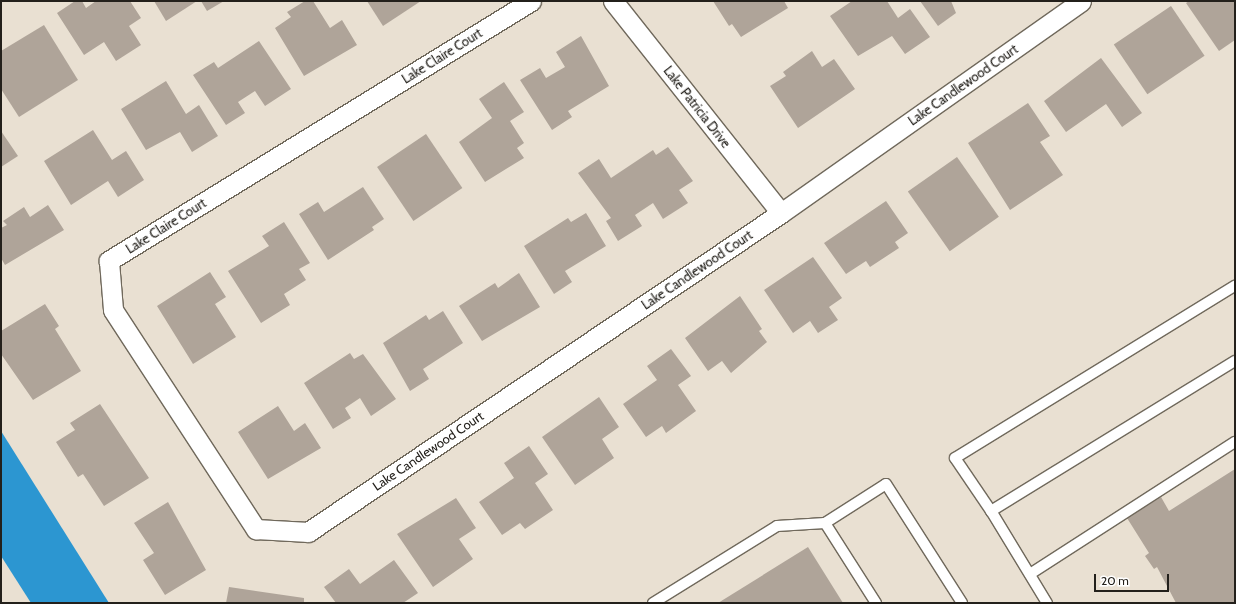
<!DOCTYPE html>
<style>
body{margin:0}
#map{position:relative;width:1236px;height:604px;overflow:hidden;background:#e9e0d2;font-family:Cabin,sans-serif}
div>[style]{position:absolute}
.water>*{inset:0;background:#2c96d1}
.building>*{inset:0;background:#afa499;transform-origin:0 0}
.roads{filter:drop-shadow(1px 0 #70695c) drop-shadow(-1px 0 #70695c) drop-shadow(0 1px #70695c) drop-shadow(0 -1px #70695c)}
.lane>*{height:10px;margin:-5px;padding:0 5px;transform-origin:5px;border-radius:5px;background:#fff}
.street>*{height:19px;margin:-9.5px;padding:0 9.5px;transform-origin:9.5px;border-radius:9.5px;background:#fff}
span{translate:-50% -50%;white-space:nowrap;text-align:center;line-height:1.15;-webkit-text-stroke:3px #fff;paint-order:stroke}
.street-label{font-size:13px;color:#23201b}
.frame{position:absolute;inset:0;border:2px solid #23201b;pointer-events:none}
.scale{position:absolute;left:1094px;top:574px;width:75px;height:18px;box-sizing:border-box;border:2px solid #23201b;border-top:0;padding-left:5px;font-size:12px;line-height:14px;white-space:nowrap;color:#23201b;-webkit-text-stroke:3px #fff;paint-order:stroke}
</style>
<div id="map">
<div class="water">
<div style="clip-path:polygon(1px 431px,109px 603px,31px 603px,1px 556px)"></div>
</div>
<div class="building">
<div style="clip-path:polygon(75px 1px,82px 1px,86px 8px,96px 1px,130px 1px,141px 18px,129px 26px,141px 45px,116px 61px,104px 42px,84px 55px,57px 13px)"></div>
<div style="clip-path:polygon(154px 1px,197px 1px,166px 21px)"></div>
<div style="clip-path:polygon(201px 1px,224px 1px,207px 11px)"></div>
<div style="clip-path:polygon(305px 1px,313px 1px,330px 28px,342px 20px,357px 45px,304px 76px,275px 28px,291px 17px,287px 12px)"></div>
<div style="clip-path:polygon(367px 1px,421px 1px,383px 26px)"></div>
<div style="clip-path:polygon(713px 1px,784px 1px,788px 8px,741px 37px,732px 24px,729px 26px)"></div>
<div style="clip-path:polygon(852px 1px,887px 1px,898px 18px,910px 9px,930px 37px,905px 54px,892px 36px,858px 56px,830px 16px)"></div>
<div style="clip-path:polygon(920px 1px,951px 1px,956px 13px,938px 26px)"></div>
<div style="clip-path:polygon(1189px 1px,1235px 1px,1235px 40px,1219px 51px,1186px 3px)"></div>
<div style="left:1171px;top:6px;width:60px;height:69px;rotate:56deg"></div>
<div style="clip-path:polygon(44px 25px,78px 80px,19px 117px,1px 89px,1px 51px)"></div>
<div style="clip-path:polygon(581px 36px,609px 86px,568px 111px,572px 117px,552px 130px,520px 80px,540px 68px,546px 78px,565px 67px,556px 52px)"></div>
<div style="clip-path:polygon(259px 41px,291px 89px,265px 106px,255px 91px,238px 102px,245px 113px,226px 125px,193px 75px,214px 62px,218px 68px)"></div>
<div style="clip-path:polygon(812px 51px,822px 67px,834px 59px,855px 89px,798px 128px,770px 86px,786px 76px,783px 72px)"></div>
<div style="clip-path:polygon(1101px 58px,1142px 113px,1122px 127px,1106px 104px,1066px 132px,1044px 101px)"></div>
<div style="clip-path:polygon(166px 81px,186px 114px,199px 105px,218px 136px,192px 152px,180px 132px,146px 150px,121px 109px)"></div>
<div style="clip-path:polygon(504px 82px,524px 112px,510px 121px,524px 143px,517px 148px,524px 158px,485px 182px,459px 142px,492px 118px,479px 99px)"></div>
<div style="clip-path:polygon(1028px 103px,1050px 136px,1040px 142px,1063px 175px,1010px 210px,968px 143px)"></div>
<div style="clip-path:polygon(93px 130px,112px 160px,126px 151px,144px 180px,118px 197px,108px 181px,71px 205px,44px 161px)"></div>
<div style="clip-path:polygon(1px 131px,18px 156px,1px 167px)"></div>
<div style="left:426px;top:134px;width:65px;height:59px;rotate:56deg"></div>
<div style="clip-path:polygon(668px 147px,693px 181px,679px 190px,688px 203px,663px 219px,653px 203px,635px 215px,642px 226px,618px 241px,606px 221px,611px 218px,578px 173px,599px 159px,611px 178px,653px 150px,656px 155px)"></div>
<div style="left:957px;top:157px;width:73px;height:60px;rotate:55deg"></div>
<div style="clip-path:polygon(363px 187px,384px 219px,372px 227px,374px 230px,328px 260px,299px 214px,318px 202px,324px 212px)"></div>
<div style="clip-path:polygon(886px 201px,908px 233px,895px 242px,899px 248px,870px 267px,866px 261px,846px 274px,824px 243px)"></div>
<div style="clip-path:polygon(48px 205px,64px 230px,5px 265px,1px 258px,1px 228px,7px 225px,3px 221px,24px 207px,30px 217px)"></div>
<div style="clip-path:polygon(586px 213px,606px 246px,565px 271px,572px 282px,554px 294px,524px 246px,568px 218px,571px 222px)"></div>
<div style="clip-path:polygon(284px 222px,310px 263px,299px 269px,306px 280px,284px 294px,290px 305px,261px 323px,228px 271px,269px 246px,262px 236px)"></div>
<div style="clip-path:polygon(813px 257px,842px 298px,829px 307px,838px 320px,818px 333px,810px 321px,793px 333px,764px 290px)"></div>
<div style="clip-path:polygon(210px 272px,226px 297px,215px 304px,236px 337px,193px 364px,157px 306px)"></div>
<div style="clip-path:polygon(519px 273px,540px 307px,482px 341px,459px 306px,495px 283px,498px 288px)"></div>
<div style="clip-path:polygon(740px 296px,762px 329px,759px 331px,767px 342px,731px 373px,722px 361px,708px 371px,685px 338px)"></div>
<div style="clip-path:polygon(45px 304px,59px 326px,55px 329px,81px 371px,33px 400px,1px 354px,1px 331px)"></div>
<div style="clip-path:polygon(443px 311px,463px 343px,423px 369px,429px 379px,410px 391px,383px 343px,426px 315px,429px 320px)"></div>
<div style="clip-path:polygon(671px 349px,691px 376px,678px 385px,696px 411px,666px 433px,662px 426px,646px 437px,623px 404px,657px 380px,647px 366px)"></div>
<div style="clip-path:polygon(350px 353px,354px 359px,363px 354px,396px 399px,371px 416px,360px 398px,345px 408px,351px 418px,333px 429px,304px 383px)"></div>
<div style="clip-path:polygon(599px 397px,619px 427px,602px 439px,614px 458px,575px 485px,542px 437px)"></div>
<div style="clip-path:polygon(100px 404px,149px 478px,104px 506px,83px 474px,78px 477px,56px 442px,75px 430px,70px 423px)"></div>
<div style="clip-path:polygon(278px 406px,294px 431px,305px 423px,321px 448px,268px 479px,238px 432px)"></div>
<div style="clip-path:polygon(529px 446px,548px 474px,535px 483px,553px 510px,525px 529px,520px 523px,502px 535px,479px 502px,514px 478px,504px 463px)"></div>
<div style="clip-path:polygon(1235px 469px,1235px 603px,1176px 603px,1157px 567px,1154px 569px,1145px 556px,1149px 553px,1127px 518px,1161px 497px,1169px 511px)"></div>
<div style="clip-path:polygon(456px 498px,476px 528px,459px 539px,473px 559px,433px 587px,397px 534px)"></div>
<div style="clip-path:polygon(168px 502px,206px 570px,165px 595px,143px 560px,154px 553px,134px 523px)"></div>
<div style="clip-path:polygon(808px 547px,843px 603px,718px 603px)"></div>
<div style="clip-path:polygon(394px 560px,418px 593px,403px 603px,336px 603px,324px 587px,349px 569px,360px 584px)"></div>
<div style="clip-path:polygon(229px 587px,304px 598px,304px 603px,226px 603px)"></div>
</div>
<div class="roads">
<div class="lane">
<div style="left:991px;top:511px;width:64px;rotate:-124.2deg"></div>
<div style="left:955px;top:458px;width:329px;rotate:-31.6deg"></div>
<div style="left:1030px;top:574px;width:244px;rotate:-32.8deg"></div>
<div style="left:653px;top:603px;width:146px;rotate:-31.8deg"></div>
<div style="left:777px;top:526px;width:48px;rotate:-3.6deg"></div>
<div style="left:876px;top:603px;width:95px;rotate:-122.5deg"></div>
<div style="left:825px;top:523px;width:72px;rotate:-32.6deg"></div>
<div style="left:886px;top:484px;width:141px;rotate:57.4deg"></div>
<div style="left:1047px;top:603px;width:108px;rotate:-121.3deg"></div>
<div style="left:991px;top:511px;width:286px;rotate:-31.6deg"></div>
</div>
<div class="street">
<div style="left:531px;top:1px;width:496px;rotate:148.4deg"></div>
<div style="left:109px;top:261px;width:49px;rotate:85.3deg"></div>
<div style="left:113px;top:310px;width:262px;rotate:56.9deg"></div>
<div style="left:256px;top:529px;width:52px;rotate:3.3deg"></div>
<div style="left:308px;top:532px;width:571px;rotate:-34deg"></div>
<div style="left:781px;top:213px;width:367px;rotate:-35.2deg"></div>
<div style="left:613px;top:1px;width:270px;rotate:51.6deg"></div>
</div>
</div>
<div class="street-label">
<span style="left:442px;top:56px;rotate:-32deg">Lake Claire Court</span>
<span style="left:963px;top:85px;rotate:-35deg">Lake Candlewood Court</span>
<span style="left:697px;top:107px;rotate:52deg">Lake Patricia Drive</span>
<span style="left:166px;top:226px;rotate:-32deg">Lake Claire Court</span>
<span style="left:697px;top:270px;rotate:-34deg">Lake Candlewood Court</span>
<span style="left:428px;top:451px;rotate:-34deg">Lake Candlewood Court</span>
</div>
<div class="frame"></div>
<div class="scale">20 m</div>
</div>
